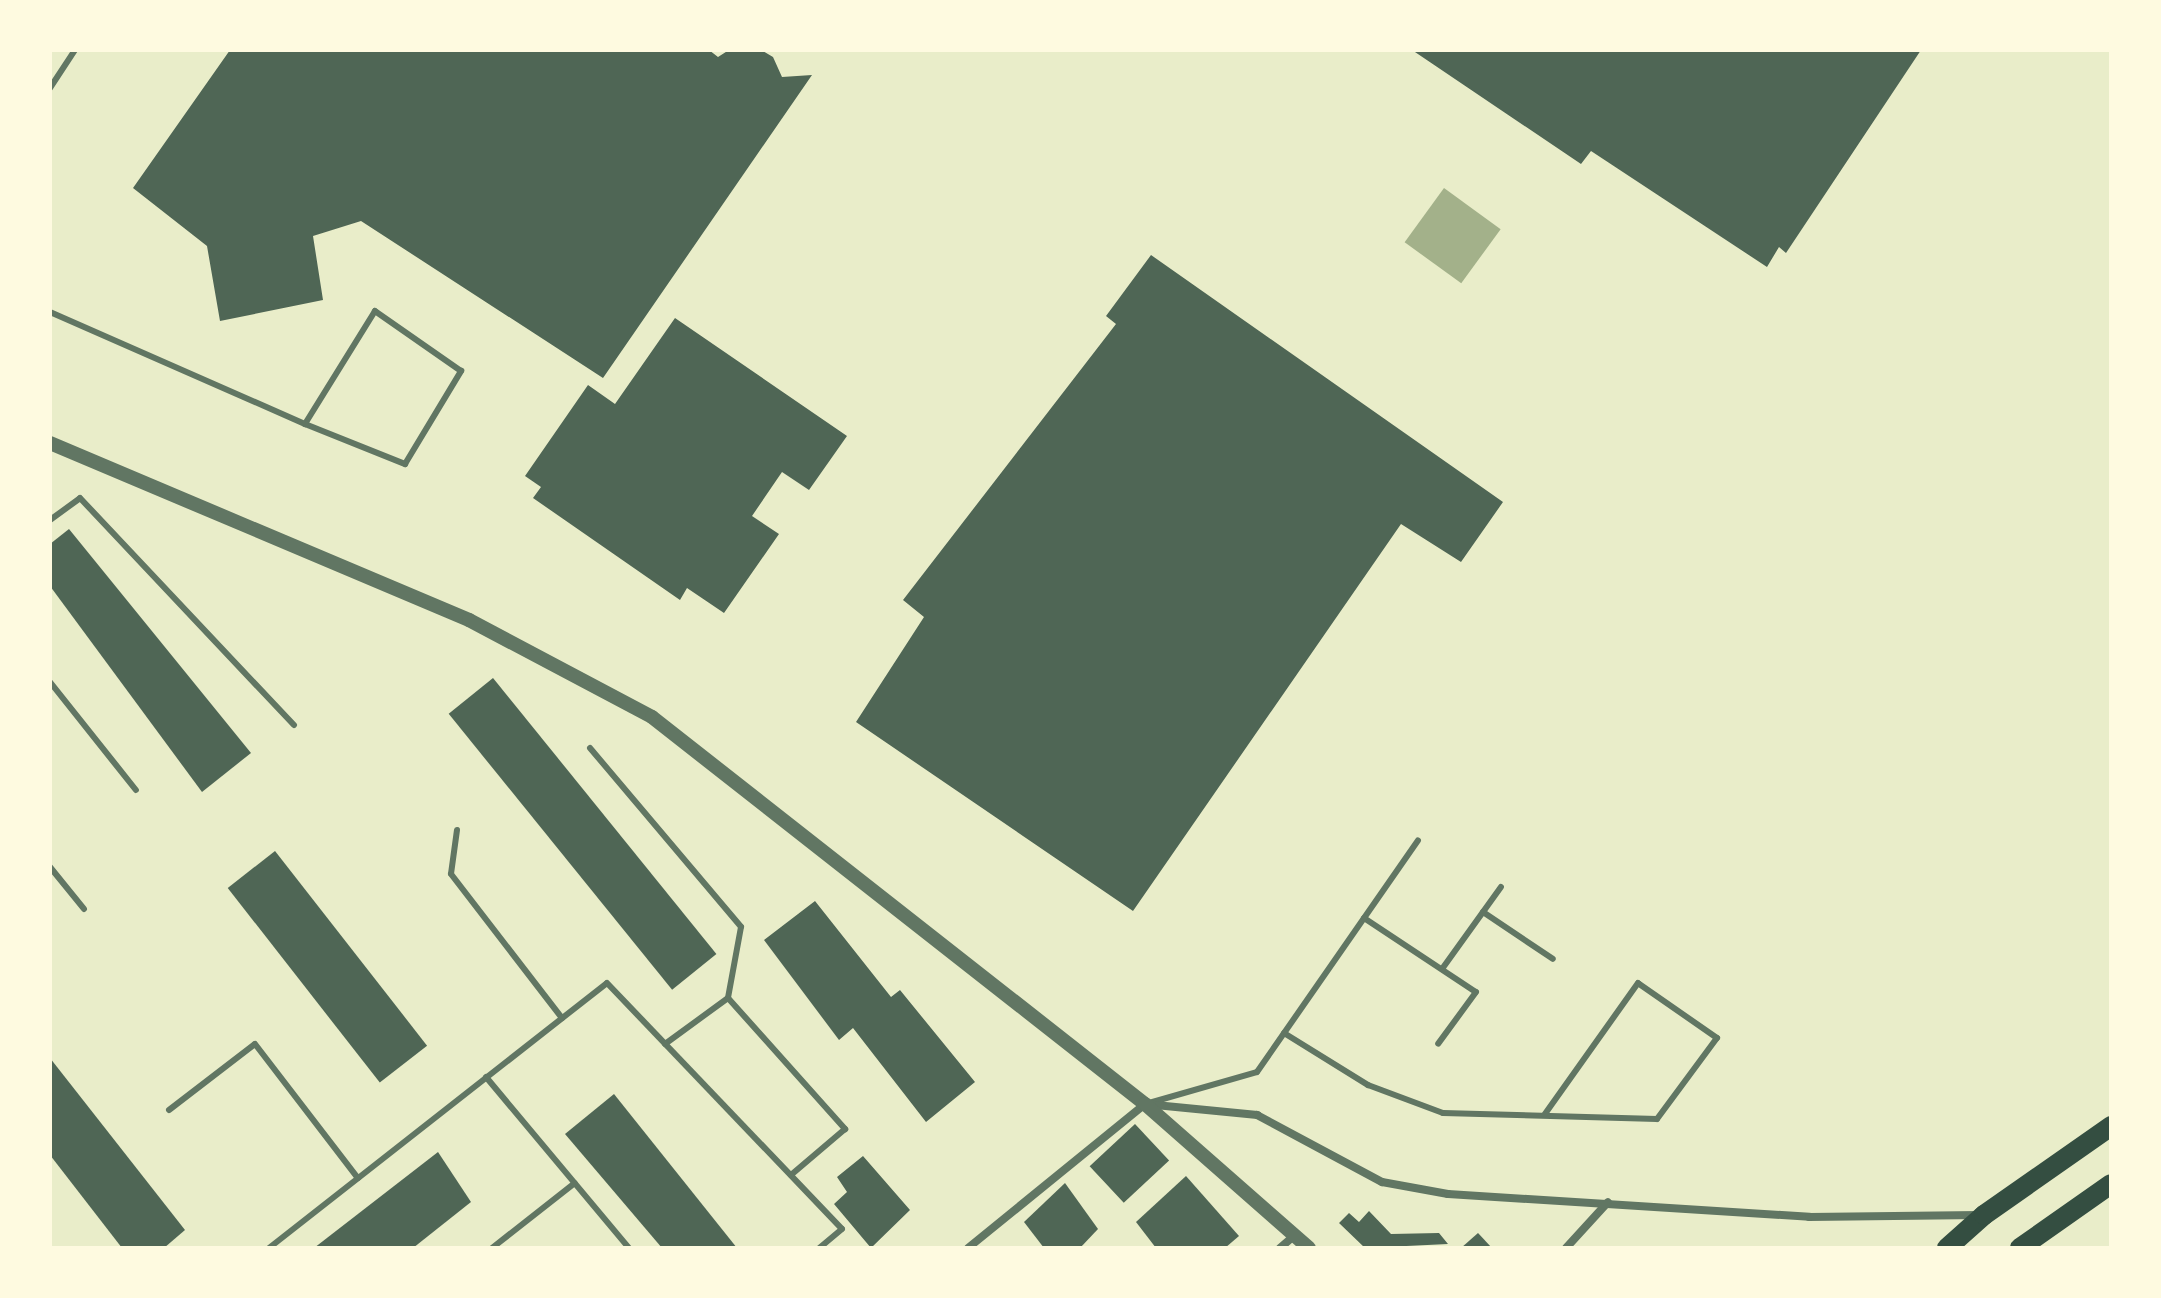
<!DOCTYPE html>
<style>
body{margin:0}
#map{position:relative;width:2161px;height:1298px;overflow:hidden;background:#e9edc9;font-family:Barlow,sans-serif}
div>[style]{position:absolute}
.water>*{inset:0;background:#a3b18a;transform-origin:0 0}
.building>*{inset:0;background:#4f6655;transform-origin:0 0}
.service>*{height:6px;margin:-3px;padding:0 3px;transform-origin:3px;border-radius:3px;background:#617663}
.minor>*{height:8px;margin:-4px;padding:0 4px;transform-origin:4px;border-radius:4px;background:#617663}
.tertiary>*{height:14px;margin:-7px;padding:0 7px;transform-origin:7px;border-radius:7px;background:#617663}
.primary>*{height:20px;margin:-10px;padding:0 10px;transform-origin:10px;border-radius:10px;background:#344e41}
span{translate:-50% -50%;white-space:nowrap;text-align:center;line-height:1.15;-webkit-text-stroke:8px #fefae0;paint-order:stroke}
.frame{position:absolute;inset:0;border:52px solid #fefae0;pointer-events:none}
</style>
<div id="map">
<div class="water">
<div style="left:1444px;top:188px;width:70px;height:67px;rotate:36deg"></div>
</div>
<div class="building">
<div style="clip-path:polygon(230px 50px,709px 50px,718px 57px,729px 50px,761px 50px,773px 57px,782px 77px,812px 75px,603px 378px,361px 221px,313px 236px,323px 300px,220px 321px,207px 246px,133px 188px)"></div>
<div style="clip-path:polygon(1412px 50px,1921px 50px,1786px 253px,1779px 247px,1767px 267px,1591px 151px,1581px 164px)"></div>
<div style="clip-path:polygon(1151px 255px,1503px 502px,1461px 562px,1401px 524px,1133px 911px,856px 722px,924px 617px,903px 600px,1116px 324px,1106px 316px)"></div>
<div style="clip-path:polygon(675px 318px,847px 436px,809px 490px,782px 472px,752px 516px,779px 534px,724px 613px,687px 588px,680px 600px,533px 498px,541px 487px,525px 476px,588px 385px,615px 404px)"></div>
<div style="clip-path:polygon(69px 529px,251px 753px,202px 792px,50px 586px,50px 544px)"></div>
<div style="left:493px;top:678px;width:355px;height:57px;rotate:51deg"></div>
<div style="left:275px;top:851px;width:247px;height:60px;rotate:52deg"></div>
<div style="clip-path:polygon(815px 901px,891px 997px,900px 990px,975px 1082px,926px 1122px,853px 1028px,839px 1040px,764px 940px)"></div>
<div style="clip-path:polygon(50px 1058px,185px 1230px,164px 1248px,122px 1248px,50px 1155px)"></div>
<div style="clip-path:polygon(614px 1094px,737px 1248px,662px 1248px,565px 1134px)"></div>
<div style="left:1135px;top:1124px;width:50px;height:62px;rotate:47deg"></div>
<div style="clip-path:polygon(438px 1152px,471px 1202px,413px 1248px,314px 1248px)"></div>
<div style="clip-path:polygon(863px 1156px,910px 1210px,871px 1248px,834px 1204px,847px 1192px,837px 1177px)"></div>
<div style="clip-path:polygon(1186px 1176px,1239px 1236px,1225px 1248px,1156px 1248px,1136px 1222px)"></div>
<div style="clip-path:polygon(1065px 1183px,1098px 1229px,1080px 1248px,1044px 1248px,1024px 1222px)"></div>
<div style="clip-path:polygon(1369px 1211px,1391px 1234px,1439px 1233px,1448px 1244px,1365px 1248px,1339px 1223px,1349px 1213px,1359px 1222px)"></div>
<div style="clip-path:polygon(1478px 1233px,1492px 1248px,1461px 1248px)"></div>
</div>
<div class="service">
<div style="left:50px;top:88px;width:45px;rotate:-56.7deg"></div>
<div style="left:50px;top:312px;width:279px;rotate:23.7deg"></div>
<div style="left:305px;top:424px;width:108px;rotate:21.8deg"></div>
<div style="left:405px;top:464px;width:109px;rotate:-58.9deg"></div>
<div style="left:461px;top:371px;width:105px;rotate:-145.1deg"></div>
<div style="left:375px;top:311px;width:133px;rotate:121.8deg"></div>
<div style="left:50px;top:520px;width:37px;rotate:-36deg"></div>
<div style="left:80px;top:498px;width:312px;rotate:46.7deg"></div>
<div style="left:50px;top:682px;width:138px;rotate:51.5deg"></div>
<div style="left:590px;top:748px;width:234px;rotate:49.8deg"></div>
<div style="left:741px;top:927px;width:72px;rotate:100.4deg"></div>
<div style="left:728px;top:998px;width:78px;rotate:143.9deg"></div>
<div style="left:457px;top:830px;width:44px;rotate:97.8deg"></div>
<div style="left:451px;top:874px;width:182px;rotate:52.4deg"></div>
<div style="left:50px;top:867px;width:54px;rotate:51deg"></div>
<div style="left:1483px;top:912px;width:84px;rotate:33.9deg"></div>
<div style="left:1364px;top:918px;width:134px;rotate:33.5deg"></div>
<div style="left:1476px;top:992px;width:64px;rotate:126.2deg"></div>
<div style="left:1442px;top:969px;width:101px;rotate:-54.3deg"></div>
<div style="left:728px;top:998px;width:176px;rotate:48.2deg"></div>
<div style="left:845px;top:1129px;width:71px;rotate:139.6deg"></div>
<div style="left:1284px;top:1033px;width:99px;rotate:31.8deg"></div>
<div style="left:1368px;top:1085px;width:80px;rotate:20.5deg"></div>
<div style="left:1443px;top:1113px;width:214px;rotate:1.6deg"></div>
<div style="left:1657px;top:1119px;width:101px;rotate:-53.5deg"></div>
<div style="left:1717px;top:1038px;width:96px;rotate:-145.2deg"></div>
<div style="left:1638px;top:983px;width:161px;rotate:125.4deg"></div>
<div style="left:486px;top:1077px;width:223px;rotate:50.1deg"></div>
<div style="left:1149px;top:1103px;width:112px;rotate:-16deg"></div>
<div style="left:1257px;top:1072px;width:282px;rotate:-55.2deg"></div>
<div style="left:169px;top:1110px;width:108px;rotate:-37.5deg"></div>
<div style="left:255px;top:1044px;width:169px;rotate:52.5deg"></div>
<div style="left:269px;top:1248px;width:429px;rotate:-38.1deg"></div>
<div style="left:607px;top:983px;width:340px;rotate:46.3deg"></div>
<div style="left:842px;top:1229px;width:30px;rotate:140deg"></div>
<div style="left:492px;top:1248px;width:105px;rotate:-38.1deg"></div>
</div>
<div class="minor">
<div style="left:968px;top:1248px;width:228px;rotate:-39.1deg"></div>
<div style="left:1145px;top:1104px;width:113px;rotate:5.6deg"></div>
<div style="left:1257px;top:1115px;width:142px;rotate:28.2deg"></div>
<div style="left:1382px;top:1182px;width:67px;rotate:10.3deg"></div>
<div style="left:1448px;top:1194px;width:362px;rotate:3.6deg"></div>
<div style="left:1809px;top:1217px;width:170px;rotate:-0.7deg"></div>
<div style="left:1280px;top:1248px;width:21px;rotate:-41deg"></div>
<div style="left:1566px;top:1248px;width:62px;rotate:-47.6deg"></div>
</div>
<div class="tertiary">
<div style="left:50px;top:443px;width:455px;rotate:22.9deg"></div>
<div style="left:469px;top:620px;width:207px;rotate:27.9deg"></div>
<div style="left:652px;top:717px;width:627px;rotate:38.13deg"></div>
<div style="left:1145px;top:1104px;width:218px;rotate:41.3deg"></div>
</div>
<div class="primary">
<div style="left:1947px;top:1248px;width:50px;rotate:-41.7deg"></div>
<div style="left:1984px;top:1215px;width:155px;rotate:-35deg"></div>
<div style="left:2020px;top:1248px;width:111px;rotate:-35.1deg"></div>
</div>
<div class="frame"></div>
</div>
